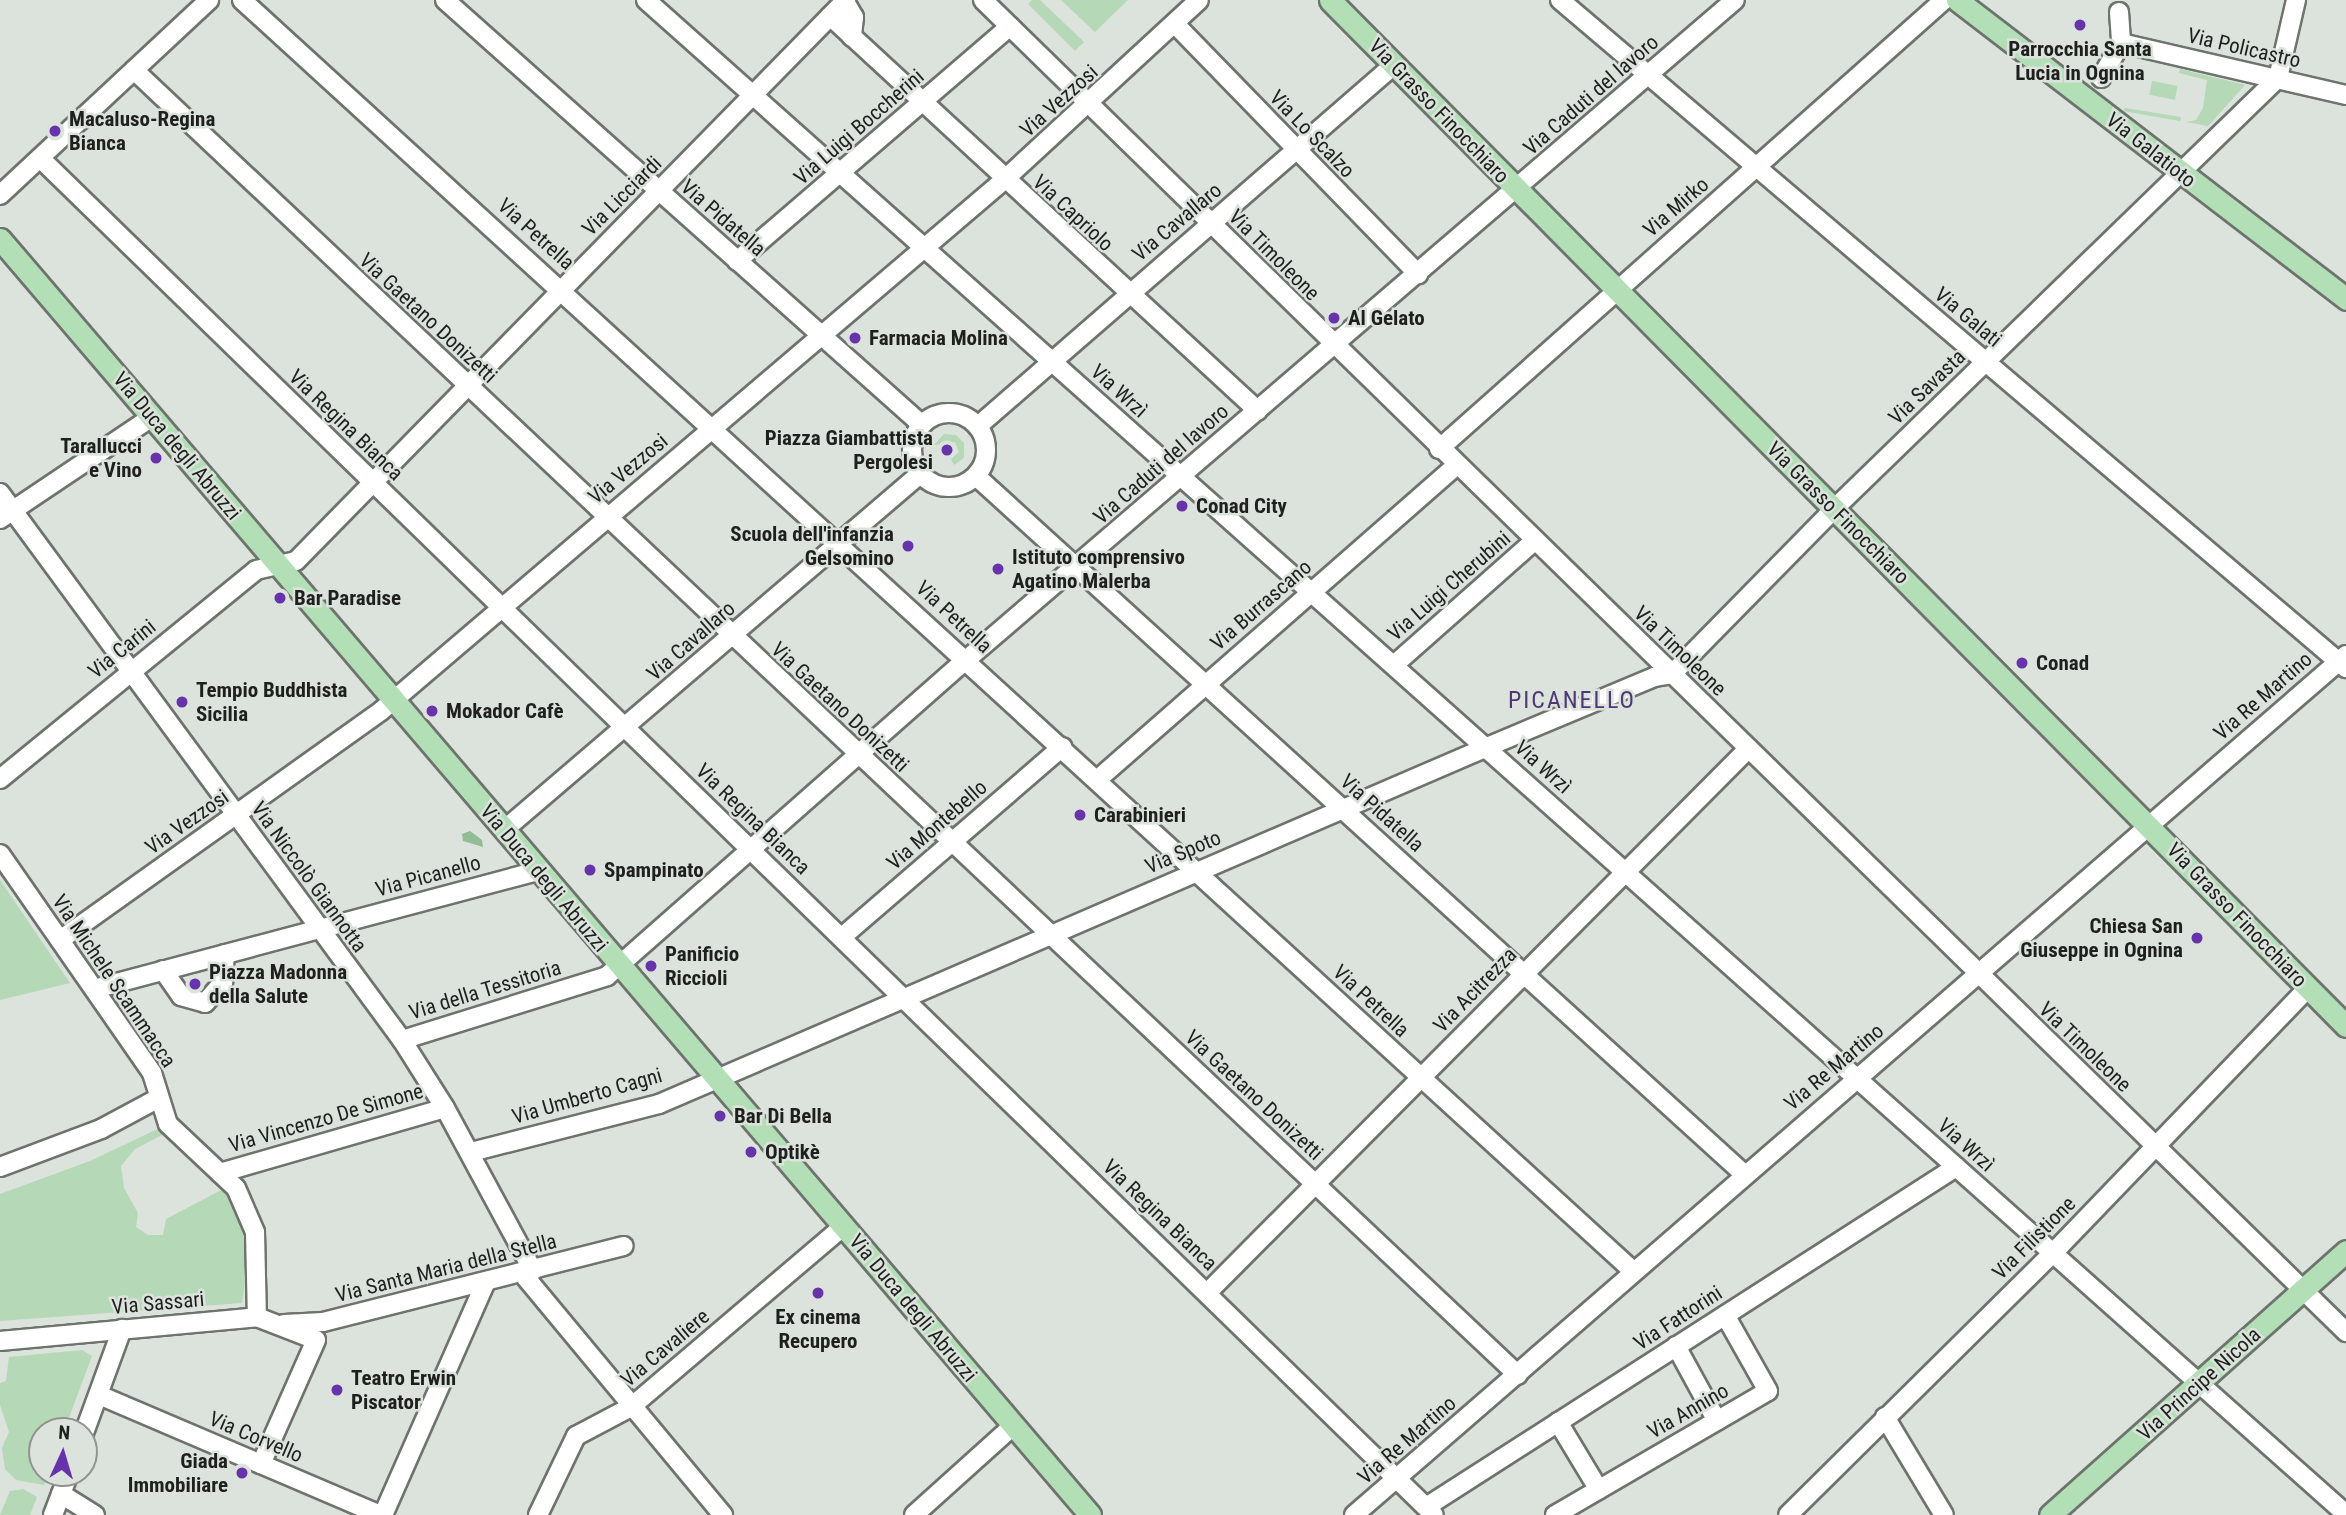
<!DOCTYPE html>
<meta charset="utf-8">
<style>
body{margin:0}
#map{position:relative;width:2346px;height:1515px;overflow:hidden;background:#dce2dc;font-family:"Roboto Condensed",sans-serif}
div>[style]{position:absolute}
.green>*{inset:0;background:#b5d8b6;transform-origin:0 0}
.water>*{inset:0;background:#92bc94}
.roads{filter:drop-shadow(2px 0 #6e736e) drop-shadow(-2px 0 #6e736e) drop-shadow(0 2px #6e736e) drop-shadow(0 -2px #6e736e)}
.minor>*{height:18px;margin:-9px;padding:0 9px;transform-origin:9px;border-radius:9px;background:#fff}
.minor>.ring{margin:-9px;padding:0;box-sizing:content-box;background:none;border:18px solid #fff;border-radius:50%}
.major>*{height:21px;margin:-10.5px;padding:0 10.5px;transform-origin:10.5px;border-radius:10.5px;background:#b3dfb6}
.dots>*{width:19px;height:19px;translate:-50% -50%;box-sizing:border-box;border:4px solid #dce2dc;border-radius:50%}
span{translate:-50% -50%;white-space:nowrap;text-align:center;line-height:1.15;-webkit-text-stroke:5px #dce2dc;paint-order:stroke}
.street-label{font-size:21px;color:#1e201e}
.poi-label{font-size:21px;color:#1e201e;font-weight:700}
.left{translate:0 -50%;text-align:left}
.right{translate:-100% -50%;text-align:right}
.quarter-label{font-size:24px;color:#4e3874;letter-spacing:2px}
.north{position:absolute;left:28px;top:1417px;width:70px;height:70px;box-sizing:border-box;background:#dce2dc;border:2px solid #909490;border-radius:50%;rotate:4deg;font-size:19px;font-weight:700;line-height:28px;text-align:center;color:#1e201e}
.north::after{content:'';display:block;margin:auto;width:24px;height:32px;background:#6733aa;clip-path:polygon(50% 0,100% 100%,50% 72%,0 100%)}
</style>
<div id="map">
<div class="green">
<div style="clip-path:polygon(1032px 0,1040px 0,1084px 42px,1075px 51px,1028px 4px)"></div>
<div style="clip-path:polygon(1061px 0,1128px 0,1095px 32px)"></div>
<div style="clip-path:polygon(2180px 69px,2245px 85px,2208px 126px,2186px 122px,2196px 120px,2203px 108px,2207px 80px,2179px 73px)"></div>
<div style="left:2152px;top:81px;width:26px;height:14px;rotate:11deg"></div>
<div style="clip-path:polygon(2125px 108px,2181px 117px,2180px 121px,2123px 111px)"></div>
<div style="clip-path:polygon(944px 434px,956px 435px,964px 443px,964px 458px,954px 465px,951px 459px,959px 452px,955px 442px,934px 445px)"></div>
<div style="clip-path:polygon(0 880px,70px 983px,0 1000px)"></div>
<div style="clip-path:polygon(162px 1127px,166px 1133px,135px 1149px,121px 1166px,124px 1188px,138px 1213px,136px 1227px,148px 1235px,163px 1235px,166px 1219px,227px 1187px,247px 1223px,249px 1255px,242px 1303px,0 1321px,0 1194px,90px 1161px)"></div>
<div style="clip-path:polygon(82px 1350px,92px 1356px,64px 1431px,42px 1431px,42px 1473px,48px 1473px,44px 1485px,16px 1480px,5px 1469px,2px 1448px,9px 1432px,0 1405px,0 1383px,6px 1381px,9px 1357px)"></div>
<div style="clip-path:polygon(23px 1489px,37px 1497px,30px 1515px,0 1515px,10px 1491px)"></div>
</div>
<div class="water">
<div style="clip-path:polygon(470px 831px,482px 840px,483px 847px,463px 841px,462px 834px)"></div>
</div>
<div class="roads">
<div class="minor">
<div style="left:242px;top:0;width:1883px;rotate:42.42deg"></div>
<div style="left:445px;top:0;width:637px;rotate:41.69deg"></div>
<div style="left:646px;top:0;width:2276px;rotate:41.69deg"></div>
<div style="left:844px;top:0;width:20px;rotate:60deg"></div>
<div style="left:854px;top:17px;width:20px;rotate:96deg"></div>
<div style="left:983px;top:0;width:1906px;rotate:44.34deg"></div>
<div style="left:1560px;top:0;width:1032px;rotate:40.36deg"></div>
<div style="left:2119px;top:12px;width:31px;rotate:86deg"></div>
<div style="left:2121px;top:43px;width:231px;rotate:13deg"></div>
<div style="left:830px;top:16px;width:582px;rotate:42.7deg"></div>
<div style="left:1175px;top:24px;width:349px;rotate:45.8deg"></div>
<div style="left:134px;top:70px;width:1902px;rotate:43.32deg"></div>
<div style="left:2101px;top:78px;width:40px;rotate:-60.3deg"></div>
<div style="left:2278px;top:78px;width:80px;rotate:-77deg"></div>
<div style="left:40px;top:158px;width:1945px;rotate:44.23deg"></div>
<div style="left:0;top:195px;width:286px;rotate:-43deg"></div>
<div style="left:737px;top:261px;width:360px;rotate:-40.7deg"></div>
<div class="ring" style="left:912px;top:413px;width:56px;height:56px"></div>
<div style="left:978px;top:426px;width:552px;rotate:-40.96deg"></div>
<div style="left:1439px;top:449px;width:676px;rotate:-41.64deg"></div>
<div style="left:976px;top:476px;width:1038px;rotate:42.27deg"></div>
<div style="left:0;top:493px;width:679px;rotate:53.69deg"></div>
<div style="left:402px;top:1040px;width:80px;rotate:57.7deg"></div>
<div style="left:445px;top:1108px;width:185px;rotate:61.6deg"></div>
<div style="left:0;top:519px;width:183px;rotate:-33.9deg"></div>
<div style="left:1394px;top:665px;width:187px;rotate:-41.5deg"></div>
<div style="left:0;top:779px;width:330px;rotate:-39.2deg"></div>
<div style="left:256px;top:570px;width:41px;rotate:-12.7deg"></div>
<div style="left:296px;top:561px;width:786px;rotate:-45.57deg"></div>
<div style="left:1097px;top:780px;width:477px;rotate:-41.2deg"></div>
<div style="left:504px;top:830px;width:548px;rotate:-40.56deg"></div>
<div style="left:0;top:854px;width:267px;rotate:55.2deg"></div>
<div style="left:152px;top:1073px;width:53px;rotate:72.6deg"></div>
<div style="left:168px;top:1124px;width:93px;rotate:43.3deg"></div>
<div style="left:236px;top:1188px;width:48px;rotate:66.6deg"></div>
<div style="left:255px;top:1232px;width:85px;rotate:88.7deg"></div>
<div style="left:842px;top:937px;width:291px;rotate:-40.8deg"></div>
<div style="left:60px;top:940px;width:394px;rotate:-35.5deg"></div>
<div style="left:381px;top:711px;width:819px;rotate:-40.44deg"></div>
<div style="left:1004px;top:180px;width:265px;rotate:-42.7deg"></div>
<div style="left:163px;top:970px;width:32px;rotate:55deg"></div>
<div style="left:181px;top:996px;width:25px;rotate:16deg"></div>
<div style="left:205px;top:1003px;width:28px;rotate:-49deg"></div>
<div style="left:223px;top:982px;width:28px;rotate:-86deg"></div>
<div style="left:94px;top:989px;width:460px;rotate:-14.9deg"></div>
<div style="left:402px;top:1040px;width:215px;rotate:-17.3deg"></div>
<div style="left:607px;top:976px;width:478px;rotate:-41.4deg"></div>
<div style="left:966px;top:660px;width:1013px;rotate:-40.64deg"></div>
<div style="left:471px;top:1152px;width:194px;rotate:-14.3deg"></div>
<div style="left:659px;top:1104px;width:902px;rotate:-23.32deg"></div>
<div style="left:1487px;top:747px;width:181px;rotate:-22.7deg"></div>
<div style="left:1654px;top:677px;width:18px;rotate:-9deg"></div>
<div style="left:1672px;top:674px;width:231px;rotate:-45.5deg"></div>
<div style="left:1834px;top:509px;width:619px;rotate:-44.15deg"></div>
<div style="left:0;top:1167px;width:108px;rotate:-20.6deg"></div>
<div style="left:101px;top:1129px;width:64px;rotate:-28.2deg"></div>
<div style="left:220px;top:1173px;width:234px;rotate:-16.1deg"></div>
<div style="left:522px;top:1273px;width:315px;rotate:50.3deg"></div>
<div style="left:1207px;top:1293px;width:766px;rotate:-45.16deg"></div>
<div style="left:284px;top:1324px;width:39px;rotate:-3deg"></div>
<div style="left:323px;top:1322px;width:310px;rotate:-14.2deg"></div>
<div style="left:0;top:1341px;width:258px;rotate:-5.3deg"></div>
<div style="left:257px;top:1317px;width:63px;rotate:21.3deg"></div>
<div style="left:316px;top:1340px;width:136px;rotate:113.9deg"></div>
<div style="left:1676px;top:1346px;width:85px;rotate:61.3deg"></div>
<div style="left:99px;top:1395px;width:306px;rotate:23.1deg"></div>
<div style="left:1885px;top:1417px;width:114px;rotate:59deg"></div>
<div style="left:1558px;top:1422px;width:79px;rotate:58.9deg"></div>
<div style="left:84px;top:1433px;width:111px;rotate:-69.9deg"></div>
<div style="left:61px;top:1494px;width:40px;rotate:32deg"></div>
<div style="left:1426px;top:1507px;width:630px;rotate:-32.68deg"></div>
<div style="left:53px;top:1515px;width:45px;rotate:-69.1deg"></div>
<div style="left:383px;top:1515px;width:255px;rotate:-66.2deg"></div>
<div style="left:538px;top:1515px;width:88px;rotate:-64.3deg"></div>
<div style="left:576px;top:1436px;width:62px;rotate:-27.8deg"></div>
<div style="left:631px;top:1407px;width:280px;rotate:-40.4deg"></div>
<div style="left:914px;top:1515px;width:133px;rotate:-42deg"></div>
<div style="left:1354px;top:1515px;width:1313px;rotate:-40.92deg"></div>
<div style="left:1555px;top:1515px;width:246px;rotate:-30.2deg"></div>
<div style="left:1768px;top:1391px;width:87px;rotate:-119.5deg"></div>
<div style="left:1788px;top:1515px;width:373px;rotate:-44.7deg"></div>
<div style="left:2053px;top:1253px;width:368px;rotate:-46.1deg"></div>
</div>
<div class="major">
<div style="left:1330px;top:0;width:1444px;rotate:45.28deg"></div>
<div style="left:1957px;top:0;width:491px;rotate:37.5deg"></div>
<div style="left:0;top:239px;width:1678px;rotate:49.49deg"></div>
<div style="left:2050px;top:1515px;width:397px;rotate:-41.7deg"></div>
</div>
</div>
<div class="dots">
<div style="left:2080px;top:25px;background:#6733aa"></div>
<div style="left:55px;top:131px;background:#6733aa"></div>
<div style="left:1334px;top:318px;background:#6733aa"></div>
<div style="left:855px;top:338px;background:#6733aa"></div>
<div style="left:947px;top:450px;background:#6733aa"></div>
<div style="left:156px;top:458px;background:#6733aa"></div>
<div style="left:1182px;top:506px;background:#6733aa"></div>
<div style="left:908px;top:546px;background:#6733aa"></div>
<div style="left:998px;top:569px;background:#6733aa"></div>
<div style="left:280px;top:598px;background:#6733aa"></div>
<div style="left:2022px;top:663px;background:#6733aa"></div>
<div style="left:182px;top:702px;background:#6733aa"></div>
<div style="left:432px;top:711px;background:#6733aa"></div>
<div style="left:1080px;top:815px;background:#6733aa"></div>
<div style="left:590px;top:870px;background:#6733aa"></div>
<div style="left:2197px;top:938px;background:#6733aa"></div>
<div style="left:651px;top:966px;background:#6733aa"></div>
<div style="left:195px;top:984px;background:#6733aa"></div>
<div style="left:720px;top:1116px;background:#6733aa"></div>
<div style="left:751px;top:1152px;background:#6733aa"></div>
<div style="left:818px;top:1293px;background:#6733aa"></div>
<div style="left:337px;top:1390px;background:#6733aa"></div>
<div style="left:242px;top:1473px;background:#6733aa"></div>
</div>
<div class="street-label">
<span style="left:2244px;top:48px;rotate:13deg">Via Policastro</span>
<span style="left:1591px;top:95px;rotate:-41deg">Via Caduti del lavoro</span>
<span style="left:1059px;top:101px;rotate:-42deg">Via Vezzosi</span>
<span style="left:1439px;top:111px;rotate:46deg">Via Grasso Finocchiaro</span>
<span style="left:859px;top:127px;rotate:-41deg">Via Luigi Boccherini</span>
<span style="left:1312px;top:134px;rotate:46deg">Via Lo Scalzo</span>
<span style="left:2151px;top:150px;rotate:38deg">Via Galatioto</span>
<span style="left:622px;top:196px;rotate:-45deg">Via Licciardi</span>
<span style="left:1676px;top:207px;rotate:-41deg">Via Mirko</span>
<span style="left:1073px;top:213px;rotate:43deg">Via Capriolo</span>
<span style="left:723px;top:218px;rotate:41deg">Via Pidatella</span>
<span style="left:1177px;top:222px;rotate:-40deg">Via Cavallaro</span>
<span style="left:536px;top:234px;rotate:42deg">Via Petrella</span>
<span style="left:1274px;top:255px;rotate:45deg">Via Timoleone</span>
<span style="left:1968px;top:317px;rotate:40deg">Via Galati</span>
<span style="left:428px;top:318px;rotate:43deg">Via Gaetano Donizetti</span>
<span style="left:1927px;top:387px;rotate:-44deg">Via Savasta</span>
<span style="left:1119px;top:391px;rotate:42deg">Via Wrzì</span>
<span style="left:346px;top:425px;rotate:44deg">Via Regina Bianca</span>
<span style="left:177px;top:446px;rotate:50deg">Via Duca degli Abruzzi</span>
<span style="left:1161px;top:464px;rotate:-41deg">Via Caduti del lavoro</span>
<span style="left:628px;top:469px;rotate:-40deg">Via Vezzosi</span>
<span style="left:1838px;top:513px;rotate:45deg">Via Grasso Finocchiaro</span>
<span style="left:1449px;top:586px;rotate:-41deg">Via Luigi Cherubini</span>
<span style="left:1261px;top:605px;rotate:-41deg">Via Burrascano</span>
<span style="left:954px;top:617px;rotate:43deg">Via Petrella</span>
<span style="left:691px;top:641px;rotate:-41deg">Via Cavallaro</span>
<span style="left:122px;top:649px;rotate:-39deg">Via Carini</span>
<span style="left:1680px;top:651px;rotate:44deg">Via Timoleone</span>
<span style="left:2263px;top:696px;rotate:-41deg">Via Re Martino</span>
<span style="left:840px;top:707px;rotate:43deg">Via Gaetano Donizetti</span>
<span style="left:1543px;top:767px;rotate:42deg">Via Wrzì</span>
<span style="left:1382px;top:813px;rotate:42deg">Via Pidatella</span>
<span style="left:753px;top:819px;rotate:44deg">Via Regina Bianca</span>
<span style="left:187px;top:822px;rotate:-35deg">Via Vezzosi</span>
<span style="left:937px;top:825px;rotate:-41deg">Via Montebello</span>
<span style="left:1183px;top:852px;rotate:-23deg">Via Spoto</span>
<span style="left:428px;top:876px;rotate:-15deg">Via Picanello</span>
<span style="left:309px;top:877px;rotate:54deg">Via Niccolò Giannotta</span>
<span style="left:544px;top:878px;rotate:50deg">Via Duca degli Abruzzi</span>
<span style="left:2237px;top:915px;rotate:46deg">Via Grasso Finocchiaro</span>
<span style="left:114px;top:981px;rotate:56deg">Via Michele Scammacca</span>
<span style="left:485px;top:990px;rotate:-17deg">Via della Tessitoria</span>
<span style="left:1475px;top:990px;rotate:-46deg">Via Acitrezza</span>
<span style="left:1371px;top:1001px;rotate:43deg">Via Petrella</span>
<span style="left:2085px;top:1047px;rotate:44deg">Via Timoleone</span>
<span style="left:1834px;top:1067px;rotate:-40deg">Via Re Martino</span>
<span style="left:1254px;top:1095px;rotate:43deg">Via Gaetano Donizetti</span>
<span style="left:587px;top:1096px;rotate:-16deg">Via Umberto Cagni</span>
<span style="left:326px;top:1118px;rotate:-16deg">Via Vincenzo De Simone</span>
<span style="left:1966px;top:1145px;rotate:42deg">Via Wrzì</span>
<span style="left:1160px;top:1215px;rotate:44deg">Via Regina Bianca</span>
<span style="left:2034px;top:1238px;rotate:-45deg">Via Filistione</span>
<span style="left:446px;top:1268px;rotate:-14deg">Via Santa Maria della Stella</span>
<span style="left:158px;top:1303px;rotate:-5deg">Via Sassari</span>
<span style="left:913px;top:1308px;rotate:50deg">Via Duca degli Abruzzi</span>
<span style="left:1678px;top:1318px;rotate:-33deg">Via Fattorini</span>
<span style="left:665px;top:1348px;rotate:-40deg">Via Cavaliere</span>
<span style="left:2199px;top:1384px;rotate:-42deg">Via Principe Nicola</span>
<span style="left:1688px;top:1411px;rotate:-30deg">Via Annino</span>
<span style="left:256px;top:1437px;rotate:23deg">Via Corvello</span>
<span style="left:1407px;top:1440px;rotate:-41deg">Via Re Martino</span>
</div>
<div class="poi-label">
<span style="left:2080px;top:61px">Parrocchia Santa<br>Lucia in Ognina</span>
<span class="left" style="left:69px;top:131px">Macaluso-Regina<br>Bianca</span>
<span class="left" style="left:1348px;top:318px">Al Gelato</span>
<span class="left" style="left:869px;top:338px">Farmacia Molina</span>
<span class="right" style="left:933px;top:450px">Piazza Giambattista<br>Pergolesi</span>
<span class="right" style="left:142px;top:458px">Tarallucci<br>e Vino</span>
<span class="left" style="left:1196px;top:506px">Conad City</span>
<span class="right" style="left:894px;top:546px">Scuola dell'infanzia<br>Gelsomino</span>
<span class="left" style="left:1012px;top:569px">Istituto comprensivo<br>Agatino Malerba</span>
<span class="left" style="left:294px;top:598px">Bar Paradise</span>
<span class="left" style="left:2036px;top:663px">Conad</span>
<span class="left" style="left:196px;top:702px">Tempio Buddhista<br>Sicilia</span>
<span class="left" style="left:446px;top:711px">Mokador Cafè</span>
<span class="left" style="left:1094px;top:815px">Carabinieri</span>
<span class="left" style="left:604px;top:870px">Spampinato</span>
<span class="right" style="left:2183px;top:938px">Chiesa San<br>Giuseppe in Ognina</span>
<span class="left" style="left:665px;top:966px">Panificio<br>Riccioli</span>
<span class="left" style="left:209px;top:984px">Piazza Madonna<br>della Salute</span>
<span class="left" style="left:734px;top:1116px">Bar Di Bella</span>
<span class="left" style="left:765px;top:1152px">Optikè</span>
<span style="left:818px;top:1329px">Ex cinema<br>Recupero</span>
<span class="left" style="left:351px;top:1390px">Teatro Erwin<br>Piscator</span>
<span class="right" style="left:228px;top:1473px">Giada<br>Immobiliare</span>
</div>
<div class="quarter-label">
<span style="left:1572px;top:701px">PICANELLO</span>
</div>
<div class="north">N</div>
</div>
